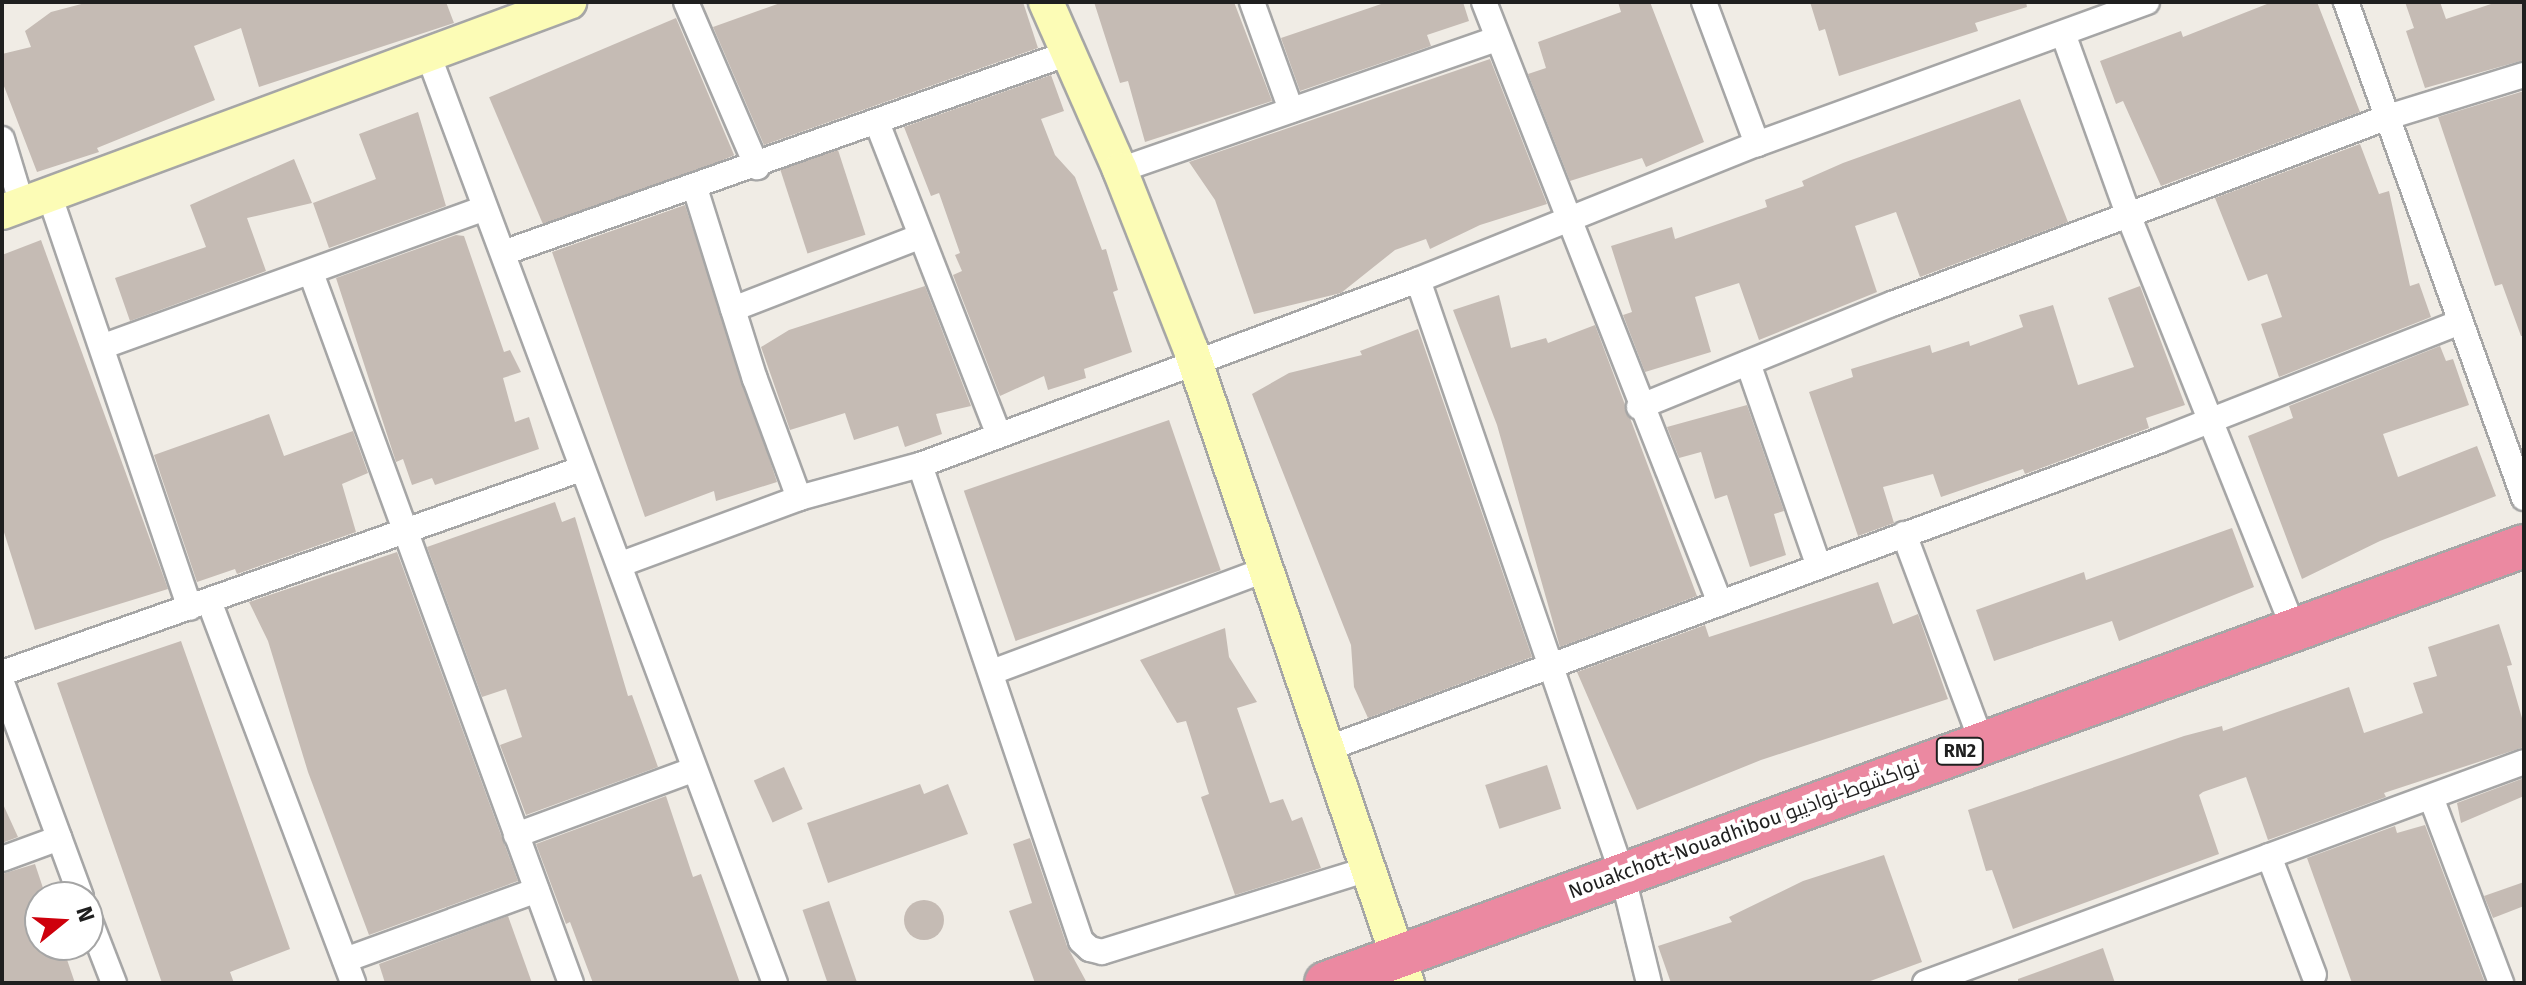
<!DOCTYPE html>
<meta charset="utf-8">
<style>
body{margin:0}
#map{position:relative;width:2526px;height:985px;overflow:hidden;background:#f0ece5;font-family:"Fira Sans",Cairo,sans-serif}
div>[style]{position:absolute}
.building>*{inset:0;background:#c5bbb4;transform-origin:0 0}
.round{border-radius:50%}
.roads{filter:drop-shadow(2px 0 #a6a6a6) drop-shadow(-2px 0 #a6a6a6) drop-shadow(0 2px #a6a6a6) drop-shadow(0 -2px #a6a6a6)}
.street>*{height:24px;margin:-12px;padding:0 12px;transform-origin:12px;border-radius:12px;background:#fff}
.secondary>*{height:34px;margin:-17px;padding:0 17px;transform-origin:17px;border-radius:17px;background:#fcfcb6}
.highway>*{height:42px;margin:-21px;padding:0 21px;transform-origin:21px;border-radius:21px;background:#eb89a1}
span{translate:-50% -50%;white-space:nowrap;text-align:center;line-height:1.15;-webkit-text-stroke:8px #fff;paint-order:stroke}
.shield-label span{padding:2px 6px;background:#fff;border:2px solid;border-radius:6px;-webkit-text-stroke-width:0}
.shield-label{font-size:18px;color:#1f1f1f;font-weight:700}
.street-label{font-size:20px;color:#1f1f1f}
.frame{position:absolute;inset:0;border:4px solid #1f1f1f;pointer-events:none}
.north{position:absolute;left:24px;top:881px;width:80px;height:80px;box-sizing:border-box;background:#fff;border:2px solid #a5a5a5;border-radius:50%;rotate:72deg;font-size:22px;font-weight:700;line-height:32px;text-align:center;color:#1f1f1f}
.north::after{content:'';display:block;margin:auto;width:28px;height:36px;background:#ce000c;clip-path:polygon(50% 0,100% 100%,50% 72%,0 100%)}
</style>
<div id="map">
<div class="building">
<div style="clip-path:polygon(89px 2px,446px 2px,454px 23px,259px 87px,241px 28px,194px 46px,215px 100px,97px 148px,99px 152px,37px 172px,2px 81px,2px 54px,31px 47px,25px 31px,51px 12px)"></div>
<div style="clip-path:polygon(783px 2px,1023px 2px,1038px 48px,764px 145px,713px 27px)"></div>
<div style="clip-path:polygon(1094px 2px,1234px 2px,1272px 101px,1145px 142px,1128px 81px,1120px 83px)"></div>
<div style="clip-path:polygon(1387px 2px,1463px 2px,1469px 21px,1427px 35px,1431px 46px,1300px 91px,1281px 38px)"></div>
<div style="clip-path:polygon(1618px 2px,1650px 2px,1704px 142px,1646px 167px,1642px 158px,1570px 181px,1528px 74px,1546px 68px,1538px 42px,1621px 12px)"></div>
<div style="clip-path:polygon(1810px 2px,2026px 2px,2027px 7px,1975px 23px,1978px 31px,1839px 76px,1825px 29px,1819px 31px)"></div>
<div style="clip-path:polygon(2272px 2px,2317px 2px,2360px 112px,2161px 186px,2123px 101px,2116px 104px,2100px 61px,2181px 31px,2183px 37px)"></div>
<div style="clip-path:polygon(2405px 2px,2440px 2px,2446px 19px,2497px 2px,2524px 2px,2524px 60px,2425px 88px,2406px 31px,2414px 28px)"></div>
<div style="left:676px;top:18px;width:149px;height:203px;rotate:67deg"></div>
<div style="clip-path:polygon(1490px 59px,1547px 204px,1480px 225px,1430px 249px,1426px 239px,1395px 250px,1341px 293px,1254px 314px,1215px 200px,1189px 162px)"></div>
<div style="clip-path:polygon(1051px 75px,1064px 111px,1041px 119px,1055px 155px,1075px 177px,1102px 250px,1106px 249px,1118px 290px,1113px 292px,1132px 352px,1084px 369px,1086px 378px,1048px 390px,1044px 376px,1000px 396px,953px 275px,962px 271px,955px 255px,960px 253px,939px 193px,931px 196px,904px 127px)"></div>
<div style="clip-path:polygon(2524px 91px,2524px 336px,2521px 336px,2502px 284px,2495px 286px,2438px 117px)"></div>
<div style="clip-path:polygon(2020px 99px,2068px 222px,1920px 277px,1896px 212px,1855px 226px,1877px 292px,1759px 340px,1739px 283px,1695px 297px,1711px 352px,1645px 372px,1623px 315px,1632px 312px,1611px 246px,1672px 227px,1675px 239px,1767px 207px,1765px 200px,1804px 186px,1802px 181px,1843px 163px)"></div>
<div style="clip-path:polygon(418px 112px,446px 206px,329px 248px,313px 203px,376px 179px,359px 134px)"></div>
<div style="clip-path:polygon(2360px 144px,2379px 194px,2389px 191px,2410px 286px,2419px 283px,2431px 317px,2279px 377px,2261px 324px,2282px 317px,2267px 274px,2248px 281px,2215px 198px)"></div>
<div style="left:838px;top:150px;width:89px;height:61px;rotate:72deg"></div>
<div style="clip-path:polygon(294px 159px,312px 203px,247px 218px,266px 271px,130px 321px,115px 278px,206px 247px,190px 205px)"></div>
<div style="clip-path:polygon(685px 205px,777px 482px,716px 501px,714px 491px,645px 517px,552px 252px)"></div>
<div style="clip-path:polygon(456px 235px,464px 236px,504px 352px,510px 350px,521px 372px,503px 378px,515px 422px,529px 417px,539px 449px,435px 485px,432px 478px,412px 485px,403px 459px,396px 462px,336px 278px)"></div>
<div style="clip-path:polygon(41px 240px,168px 589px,35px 630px,2px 526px,2px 255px)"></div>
<div style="clip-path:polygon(925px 286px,971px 406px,936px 414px,942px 434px,905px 447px,898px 426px,854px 440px,845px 413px,790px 430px,761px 347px,789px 330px)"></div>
<div style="clip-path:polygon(2140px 286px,2185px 405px,2146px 418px,2149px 428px,2025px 474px,2023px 469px,1941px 497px,1933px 474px,1883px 487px,1894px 523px,1858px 536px,1809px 392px,1853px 377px,1851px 369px,1930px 345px,1932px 353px,1969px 341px,1970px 346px,2023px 327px,2019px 315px,2053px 305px,2078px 385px,2134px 367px,2108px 298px)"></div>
<div style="clip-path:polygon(1499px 295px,1511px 348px,1546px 338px,1548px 343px,1595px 325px,1697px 596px,1560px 647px,1497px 425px,1453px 310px)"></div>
<div style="clip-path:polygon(1418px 329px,1532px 657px,1368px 718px,1354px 687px,1351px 645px,1252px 394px,1289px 373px,1362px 355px,1360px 351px)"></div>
<div style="clip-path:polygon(2440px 346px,2446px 361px,2453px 359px,2469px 405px,2383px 434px,2398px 477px,2477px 446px,2496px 496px,2380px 541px,2302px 579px,2248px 436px,2293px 418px,2289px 406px)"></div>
<div style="clip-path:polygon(1747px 405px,1784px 511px,1774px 514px,1786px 555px,1750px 567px,1727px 495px,1715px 499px,1701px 452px,1679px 458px,1667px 427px)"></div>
<div style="clip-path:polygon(269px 414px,284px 456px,353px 431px,368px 473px,342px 484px,356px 532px,237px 574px,235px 569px,197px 582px,154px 455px)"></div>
<div style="left:1169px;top:420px;width:159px;height:217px;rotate:71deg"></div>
<div style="clip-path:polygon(555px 502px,562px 522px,575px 517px,628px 696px,632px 695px,658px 767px,526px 815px,500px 745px,522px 737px,506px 689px,482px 697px,427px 547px)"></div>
<div style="clip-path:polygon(2232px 528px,2254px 587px,2119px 641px,2112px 621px,1994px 661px,1976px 610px,2084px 572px,2086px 580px)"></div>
<div style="clip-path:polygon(397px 552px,518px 881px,369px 935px,308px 772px,268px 641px,249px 602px)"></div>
<div style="clip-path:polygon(1878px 582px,1893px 624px,1918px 614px,1948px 699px,1761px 760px,1637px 810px,1577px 672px,1705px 625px,1709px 637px)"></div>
<div style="clip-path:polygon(2499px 624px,2512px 665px,2507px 666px,2524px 725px,2524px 747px,2384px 793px,2386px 797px,2268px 840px,2246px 777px,2203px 792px,2199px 795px,2219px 854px,2013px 929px,1992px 870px,1986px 871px,1968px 810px,2184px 736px,2222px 726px,2223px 731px,2349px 687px,2364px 733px,2423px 713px,2413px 683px,2437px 676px,2428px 647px)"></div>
<div style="clip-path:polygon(1225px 628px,1229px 657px,1257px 702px,1237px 708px,1270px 803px,1283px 799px,1292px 821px,1302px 817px,1321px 868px,1235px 895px,1201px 797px,1209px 794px,1186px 721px,1177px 723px,1140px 660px)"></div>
<div style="clip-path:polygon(181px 641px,290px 949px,230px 972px,234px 983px,162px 983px,57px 683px)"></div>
<div style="left:1547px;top:765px;width:46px;height:65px;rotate:72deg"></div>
<div style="left:784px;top:767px;width:46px;height:33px;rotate:66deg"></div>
<div style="clip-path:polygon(2524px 778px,2524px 796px,2461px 823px,2457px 803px)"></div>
<div style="clip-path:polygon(920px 784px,924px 794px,948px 784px,968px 834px,828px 883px,807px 823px)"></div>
<div style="clip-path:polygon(666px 796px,693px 877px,701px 874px,740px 983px,593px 983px,570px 922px,566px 924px,536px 844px)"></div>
<div style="clip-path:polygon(2px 802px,18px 837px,2px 843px)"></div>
<div style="clip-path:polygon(2425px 825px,2485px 983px,2352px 983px,2307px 858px,2395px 826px,2397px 833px)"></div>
<div style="clip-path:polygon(1030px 838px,1067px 946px,1087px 983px,1035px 983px,1009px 911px,1032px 903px,1013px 844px)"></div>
<div style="clip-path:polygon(1884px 855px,1922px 962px,1865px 983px,1671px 983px,1658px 946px,1732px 922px,1729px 917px,1803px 881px)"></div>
<div style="clip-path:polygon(35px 864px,46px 897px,40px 897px,40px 945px,62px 945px,75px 983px,2px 983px,2px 874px)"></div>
<div style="clip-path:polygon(2524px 882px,2524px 906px,2493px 918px,2484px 896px)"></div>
<div class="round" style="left:904px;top:900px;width:40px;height:40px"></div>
<div style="left:829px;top:901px;width:87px;height:28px;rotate:71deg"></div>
<div style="clip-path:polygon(508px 916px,532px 983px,385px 983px,379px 964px)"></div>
<div style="clip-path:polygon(2103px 948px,2115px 983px,2018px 983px,2018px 979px)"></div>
</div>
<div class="roads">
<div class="street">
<div style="left:686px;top:2px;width:180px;rotate:66.7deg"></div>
<div style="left:1252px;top:2px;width:115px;rotate:70.1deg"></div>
<div style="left:1484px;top:2px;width:646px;rotate:68.56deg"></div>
<div style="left:1704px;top:2px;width:152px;rotate:69.5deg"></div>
<div style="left:2346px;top:2px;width:527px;rotate:70.26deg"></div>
<div style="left:2064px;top:36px;width:192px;rotate:70.2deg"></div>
<div style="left:2129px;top:217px;width:448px;rotate:68.2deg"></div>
<div style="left:428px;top:54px;width:992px;rotate:69.52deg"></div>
<div style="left:878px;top:125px;width:331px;rotate:68.7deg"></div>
<div style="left:2px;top:139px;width:69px;rotate:73.1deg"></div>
<div style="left:1120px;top:170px;width:399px;rotate:-19.2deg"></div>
<div style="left:695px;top:188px;width:200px;rotate:72.6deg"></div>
<div style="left:755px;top:379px;width:127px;rotate:69.7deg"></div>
<div style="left:49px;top:194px;width:437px;rotate:71.2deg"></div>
<div style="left:503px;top:253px;width:600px;rotate:-19.46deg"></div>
<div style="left:311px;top:273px;width:756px;rotate:69.89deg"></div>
<div style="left:1418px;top:280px;width:627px;rotate:71.02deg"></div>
<div style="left:1622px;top:873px;width:113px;rotate:76.2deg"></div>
<div style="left:733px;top:309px;width:199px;rotate:-21.2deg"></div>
<div style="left:104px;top:346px;width:405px;rotate:-19.9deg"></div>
<div style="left:1748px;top:363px;width:213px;rotate:70.8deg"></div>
<div style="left:1639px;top:407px;width:273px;rotate:-22.2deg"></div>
<div style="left:1892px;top:304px;width:530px;rotate:-20.66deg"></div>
<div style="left:2388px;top:117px;width:142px;rotate:-17.2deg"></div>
<div style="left:920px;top:465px;width:502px;rotate:71.31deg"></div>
<div style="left:1081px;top:941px;width:12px;rotate:42deg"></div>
<div style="left:1090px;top:949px;width:12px;rotate:14deg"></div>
<div style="left:1102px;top:952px;width:280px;rotate:-17.3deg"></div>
<div style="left:1904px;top:534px;width:223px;rotate:69.5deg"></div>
<div style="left:621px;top:564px;width:190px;rotate:-20.3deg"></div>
<div style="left:799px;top:498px;width:125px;rotate:-15.3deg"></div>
<div style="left:920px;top:465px;width:531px;rotate:-20.38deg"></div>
<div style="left:1418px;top:280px;width:365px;rotate:-21.9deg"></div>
<div style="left:1757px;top:144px;width:415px;rotate:-20deg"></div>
<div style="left:209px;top:601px;width:408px;rotate:69.3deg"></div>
<div style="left:992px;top:672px;width:294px;rotate:-20.5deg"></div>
<div style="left:2px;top:673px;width:614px;rotate:-19.41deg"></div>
<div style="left:2px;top:683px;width:228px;rotate:69.7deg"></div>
<div style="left:1329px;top:748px;width:887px;rotate:-20.31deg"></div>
<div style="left:2161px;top:440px;width:321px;rotate:-21.5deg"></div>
<div style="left:2432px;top:800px;width:196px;rotate:69.3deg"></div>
<div style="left:516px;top:835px;width:189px;rotate:-20.2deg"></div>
<div style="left:2269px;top:856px;width:127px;rotate:69.3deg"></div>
<div style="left:2px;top:859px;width:61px;rotate:-20.2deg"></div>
<div style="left:88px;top:916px;width:72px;rotate:68.8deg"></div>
<div style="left:345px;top:960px;width:204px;rotate:-20deg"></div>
<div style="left:1925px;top:983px;width:638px;rotate:-20.25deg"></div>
</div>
<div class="secondary">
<div style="left:1046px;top:2px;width:184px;rotate:66.2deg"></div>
<div style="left:1120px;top:170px;width:193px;rotate:68.5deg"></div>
<div style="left:1191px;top:350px;width:669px;rotate:71.16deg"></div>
<div style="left:2px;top:212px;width:605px;rotate:-20.32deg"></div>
</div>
<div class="highway">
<div style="left:1326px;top:983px;width:1275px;rotate:-20.04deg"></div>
</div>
</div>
<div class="shield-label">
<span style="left:1960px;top:751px">RN2</span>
</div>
<div class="street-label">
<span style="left:1744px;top:829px;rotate:-20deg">Nouakchott-Nouadhibou نواكشوط-نواذيبو</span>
</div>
<div class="frame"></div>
<div class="north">N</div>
</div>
